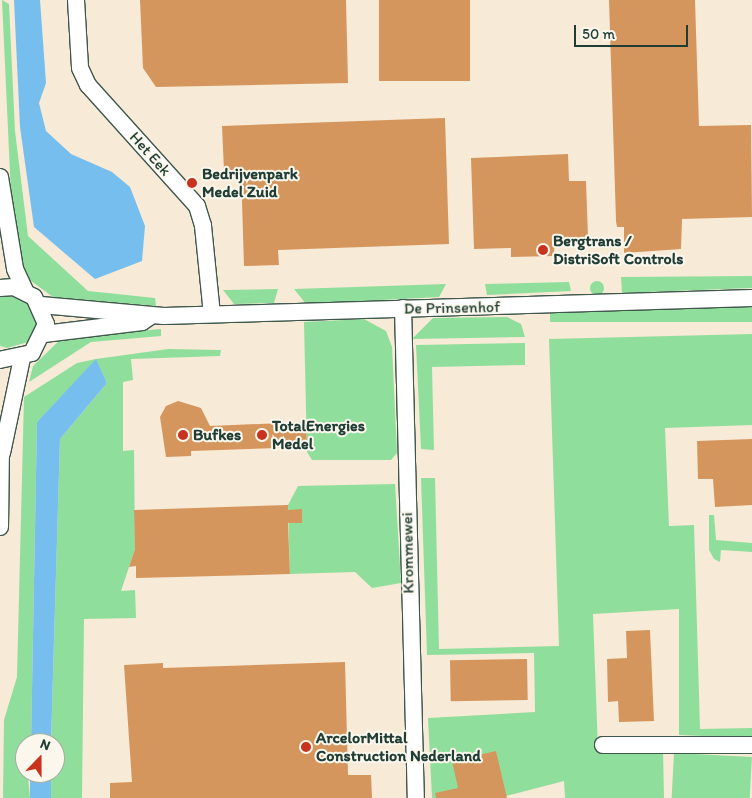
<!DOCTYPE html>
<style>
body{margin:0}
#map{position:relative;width:752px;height:798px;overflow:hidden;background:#f7ead6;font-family:Itim,sans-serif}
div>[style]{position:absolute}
.green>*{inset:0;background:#90de9b;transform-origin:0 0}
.round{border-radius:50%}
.water>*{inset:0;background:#76beee;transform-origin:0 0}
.building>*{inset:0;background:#d5965d;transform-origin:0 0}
.roads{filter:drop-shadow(1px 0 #3f574c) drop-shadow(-1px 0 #3f574c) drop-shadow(0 1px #3f574c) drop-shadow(0 -1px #3f574c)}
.minor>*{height:16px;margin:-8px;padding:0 8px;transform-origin:8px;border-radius:8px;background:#fff}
.dots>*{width:14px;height:14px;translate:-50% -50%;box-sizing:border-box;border:2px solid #fbf7ec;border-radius:50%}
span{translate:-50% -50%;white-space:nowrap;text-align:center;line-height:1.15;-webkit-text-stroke:4px #fbf7ec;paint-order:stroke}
.street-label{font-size:16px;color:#1f3d34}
.poi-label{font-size:16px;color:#1f3d34;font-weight:700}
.left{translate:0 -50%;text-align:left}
.north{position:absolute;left:15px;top:733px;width:50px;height:50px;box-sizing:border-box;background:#fbf7ec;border:1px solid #a3ada2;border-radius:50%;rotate:22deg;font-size:14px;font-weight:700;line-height:20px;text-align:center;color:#1f3d34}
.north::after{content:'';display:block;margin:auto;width:18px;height:22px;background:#c8321e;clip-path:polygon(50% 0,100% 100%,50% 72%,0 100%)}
.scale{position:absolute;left:574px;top:25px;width:114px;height:22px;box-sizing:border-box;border:2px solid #1f3d34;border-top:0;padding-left:6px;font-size:15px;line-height:18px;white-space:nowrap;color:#1f3d34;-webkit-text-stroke:4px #fbf7ec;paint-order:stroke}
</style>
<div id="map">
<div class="green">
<div style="clip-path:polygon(2px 0,9px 4px,15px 131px,28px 236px,88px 291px,155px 298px,156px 306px,53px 297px,27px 278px,12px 216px)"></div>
<div style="clip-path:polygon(752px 276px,752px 288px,622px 293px,621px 277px)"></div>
<div class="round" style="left:590px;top:281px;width:14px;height:14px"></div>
<div style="clip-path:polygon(569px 282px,571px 291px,487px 295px,485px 284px)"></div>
<div style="clip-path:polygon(446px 284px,439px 297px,306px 304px,294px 289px)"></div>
<div style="clip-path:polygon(278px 289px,274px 303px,234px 304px,223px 290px)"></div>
<div style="clip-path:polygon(18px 296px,31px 304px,38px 324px,28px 342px,7px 348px,0 346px,0 297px)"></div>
<div style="left:752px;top:306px;width:16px;height:202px;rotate:90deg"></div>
<div style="clip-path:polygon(507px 317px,521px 324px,525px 337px,412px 339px,433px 318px)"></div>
<div style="clip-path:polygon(364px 319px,386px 331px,392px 347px,397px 453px,391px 460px,312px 460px,307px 452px,304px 322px)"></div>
<div style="clip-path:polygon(161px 329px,161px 336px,91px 342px,29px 382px,33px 366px,62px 338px)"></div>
<div style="clip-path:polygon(752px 334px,752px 425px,665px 428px,669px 526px,694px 525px,700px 729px,752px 728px,752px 738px,679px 735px,679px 609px,593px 614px,598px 750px,663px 750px,664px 798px,565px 798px,564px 781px,498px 798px,432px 798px,428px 718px,535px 712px,534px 653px,427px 655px,421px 478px,435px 478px,439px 649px,559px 646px,549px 339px)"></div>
<div style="clip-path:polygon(525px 343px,525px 365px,432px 367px,434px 450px,421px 449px,416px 345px)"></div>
<div style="clip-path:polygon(168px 349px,221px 350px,220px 356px,131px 359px,133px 380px,123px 382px,123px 451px,134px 450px,135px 549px,121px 591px,135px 590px,136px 618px,84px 619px,82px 798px,50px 798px,51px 773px,55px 773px,55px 743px,51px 743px,60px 439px,107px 383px,96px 360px,37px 422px,31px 743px,25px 743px,30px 798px,3px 798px,4px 720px,17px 677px,24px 397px,77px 363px,96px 359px)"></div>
<div style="clip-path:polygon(395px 484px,401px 583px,372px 588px,355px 572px,290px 574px,288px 505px,298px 486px)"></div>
<div style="clip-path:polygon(709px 515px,714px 515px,716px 540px,752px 543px,752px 552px,721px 550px,720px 562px,714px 559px,709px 550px)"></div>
<div style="left:674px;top:753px;width:78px;height:45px;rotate:3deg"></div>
</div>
<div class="water">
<div style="clip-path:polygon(14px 0,40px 0,46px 83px,39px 103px,46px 131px,71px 154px,112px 172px,130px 187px,145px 226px,142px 261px,95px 279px,34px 227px,20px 127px)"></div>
<div style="clip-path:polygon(96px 359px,107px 383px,60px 439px,51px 743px,31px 743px,37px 422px)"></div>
<div style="left:30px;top:773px;width:21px;height:25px"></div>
</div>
<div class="building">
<div style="clip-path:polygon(140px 0,346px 0,348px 83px,156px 87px,143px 68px)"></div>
<div style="left:379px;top:0;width:91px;height:81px"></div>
<div style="clip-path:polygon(609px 0,695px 0,699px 126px,751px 125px,752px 217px,682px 219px,681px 249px,624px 253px,624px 227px,617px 227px,616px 221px)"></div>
<div style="clip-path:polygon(445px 118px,449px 244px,278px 250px,279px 265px,244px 266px,241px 170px,224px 171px,222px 126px)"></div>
<div style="clip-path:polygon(568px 154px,569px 181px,586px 181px,588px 238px,556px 239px,553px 256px,511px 257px,511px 248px,474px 249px,471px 158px)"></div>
<div style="clip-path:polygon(178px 401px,201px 408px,210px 426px,306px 422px,307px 447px,191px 451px,191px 456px,166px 457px,160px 417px,166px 406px)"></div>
<div style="clip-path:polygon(752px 439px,752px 505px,715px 507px,713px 479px,698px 479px,697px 441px)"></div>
<div style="clip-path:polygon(288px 505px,288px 510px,302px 509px,302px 523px,288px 523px,290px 574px,136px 578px,136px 566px,129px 567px,135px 549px,134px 510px)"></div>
<div style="clip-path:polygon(650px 630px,654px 721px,619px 722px,618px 701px,608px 702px,607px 659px,627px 658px,626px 631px)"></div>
<div style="left:527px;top:659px;width:41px;height:77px;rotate:89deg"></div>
<div style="clip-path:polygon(345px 662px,348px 775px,371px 775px,372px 798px,110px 798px,110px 783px,132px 782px,124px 665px,163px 663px,163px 668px)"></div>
<div style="clip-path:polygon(496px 751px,507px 798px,436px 798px,435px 793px,458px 788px,452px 761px)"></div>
</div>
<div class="roads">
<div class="minor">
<div style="left:76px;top:0;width:68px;rotate:86.6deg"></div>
<div style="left:80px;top:68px;width:19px;rotate:65deg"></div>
<div style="left:88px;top:85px;width:163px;rotate:48deg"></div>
<div style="left:197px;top:206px;width:21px;rotate:73deg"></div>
<div style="left:203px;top:226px;width:88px;rotate:84.2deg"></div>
<div style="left:0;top:177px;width:93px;rotate:80.7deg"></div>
<div style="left:15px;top:269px;width:23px;rotate:65deg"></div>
<div style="left:0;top:288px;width:14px;rotate:-4deg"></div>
<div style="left:14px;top:287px;width:22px;rotate:27deg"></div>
<div style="left:34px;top:297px;width:30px;rotate:66deg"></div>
<div style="left:46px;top:324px;width:32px;rotate:116deg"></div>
<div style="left:32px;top:353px;width:33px;rotate:168deg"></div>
<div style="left:41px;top:305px;width:123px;rotate:5.1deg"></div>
<div style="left:164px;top:316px;width:588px;rotate:-1.75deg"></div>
<div style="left:403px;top:308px;width:490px;rotate:88.5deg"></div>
<div style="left:44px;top:334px;width:99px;rotate:-7deg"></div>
<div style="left:142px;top:322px;width:11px;rotate:-34deg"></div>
<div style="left:2px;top:453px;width:97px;rotate:-78.1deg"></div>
<div style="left:0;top:527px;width:83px;rotate:-89.3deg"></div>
<div style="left:603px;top:745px;width:149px"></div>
</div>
</div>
<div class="dots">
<div style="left:192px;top:183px;background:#c8321e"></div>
<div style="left:543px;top:250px;background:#c8321e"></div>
<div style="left:183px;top:435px;background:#c8321e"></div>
<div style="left:262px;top:435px;background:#c8321e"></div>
<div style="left:306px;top:747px;background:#c8321e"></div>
</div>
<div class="street-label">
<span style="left:150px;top:154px;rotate:48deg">Het Eek</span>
<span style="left:452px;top:308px;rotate:-1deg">De Prinsenhof</span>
<span style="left:408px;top:553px;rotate:-91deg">Krommewei</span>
</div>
<div class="poi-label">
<span class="left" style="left:202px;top:183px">Bedrijvenpark<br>Medel Zuid</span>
<span class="left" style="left:553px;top:250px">Bergtrans /<br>DistriSoft Controls</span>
<span class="left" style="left:272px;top:435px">TotalEnergies<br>Medel</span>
<span class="left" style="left:193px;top:435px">Bufkes</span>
<span class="left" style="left:316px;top:747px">ArcelorMittal<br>Construction Nederland</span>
</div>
<div class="north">N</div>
<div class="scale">50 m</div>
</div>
